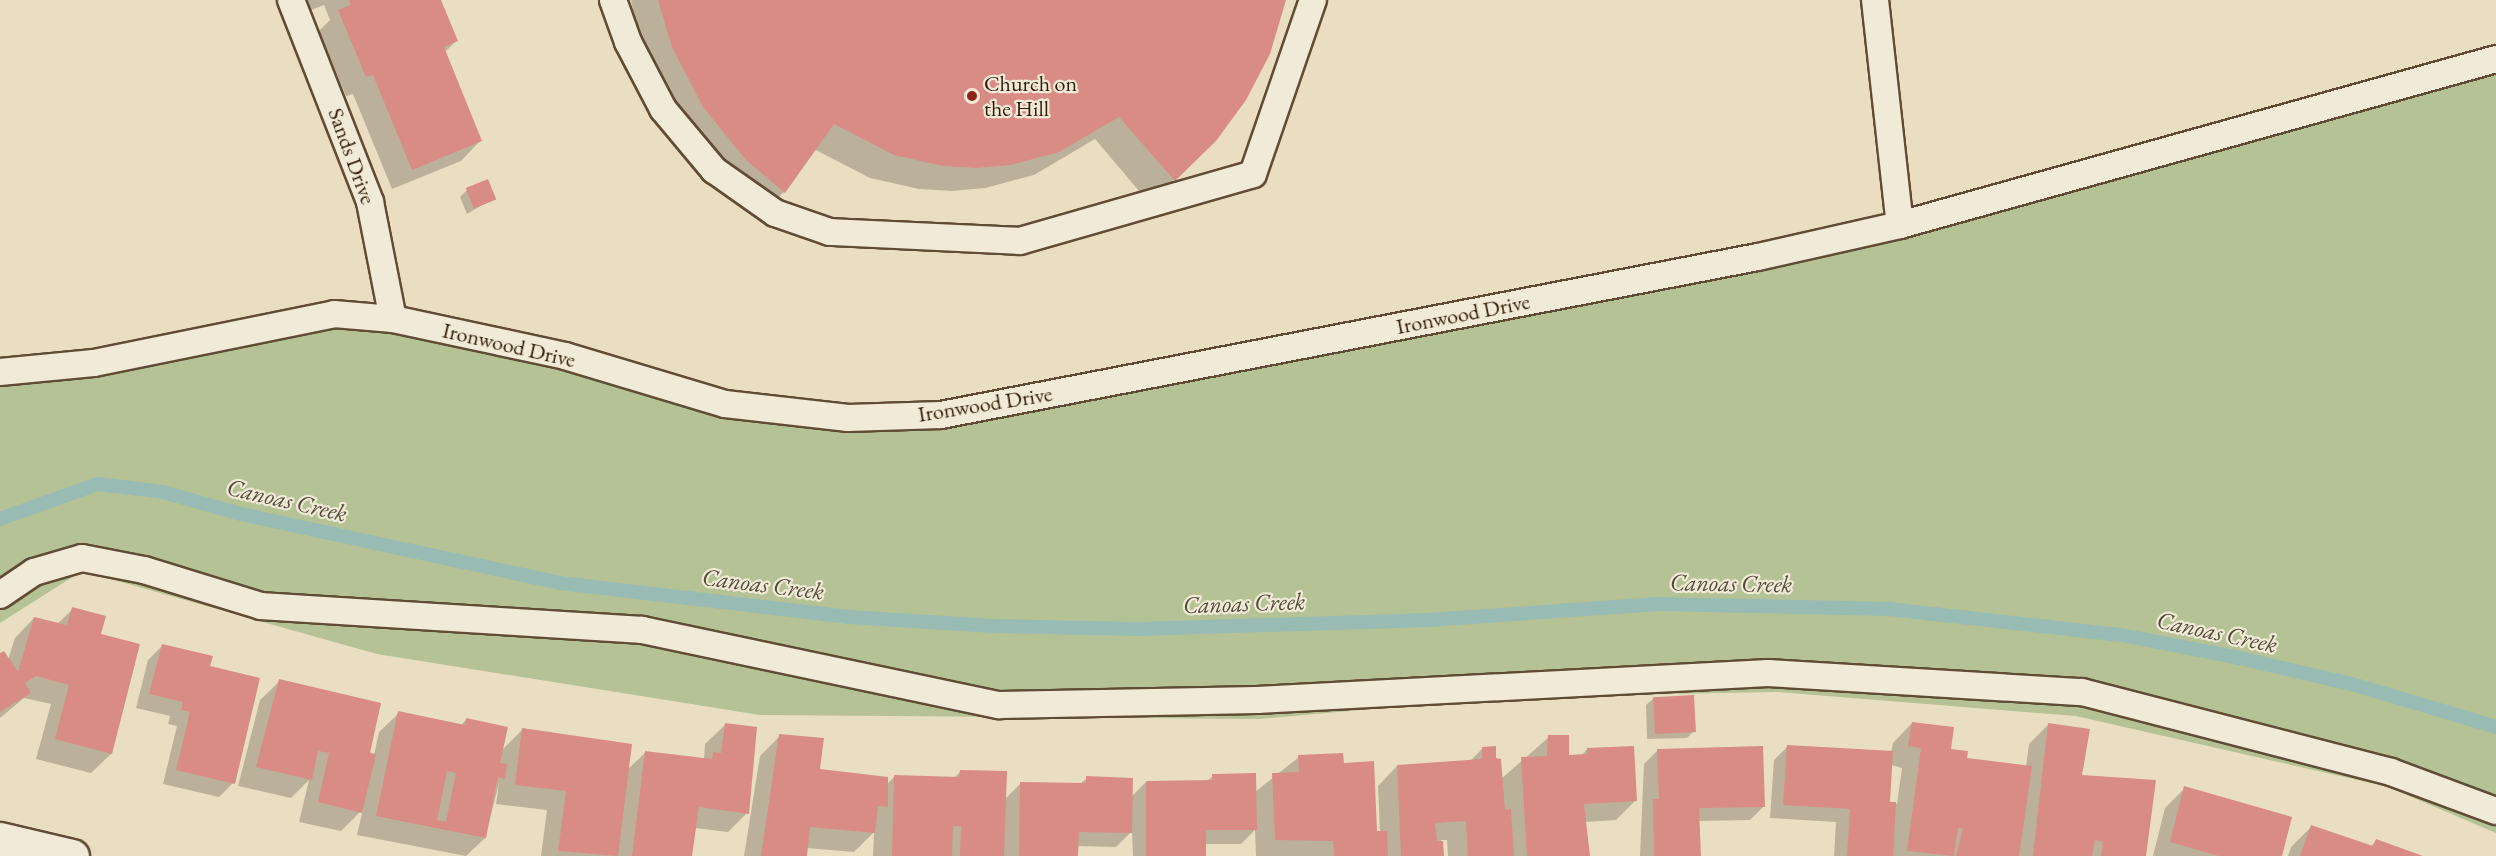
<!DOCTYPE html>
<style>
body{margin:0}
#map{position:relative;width:2496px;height:856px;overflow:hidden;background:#eadec2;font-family:"EB Garamond",serif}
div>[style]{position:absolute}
.green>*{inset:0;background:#b4c295}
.shadow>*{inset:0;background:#0003}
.stream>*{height:14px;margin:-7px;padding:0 7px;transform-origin:7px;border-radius:7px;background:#98bcb3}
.building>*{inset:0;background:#d98b85;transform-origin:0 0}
.roads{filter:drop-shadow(2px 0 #604c34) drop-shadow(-2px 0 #604c34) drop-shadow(0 2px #604c34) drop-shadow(0 -2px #604c34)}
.lane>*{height:26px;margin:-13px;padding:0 13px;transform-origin:13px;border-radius:13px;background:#f1ead7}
.street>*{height:33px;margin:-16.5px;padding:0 16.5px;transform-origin:16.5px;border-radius:16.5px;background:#f1ead7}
.dots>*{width:16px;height:16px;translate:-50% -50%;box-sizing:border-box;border:3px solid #f1ead7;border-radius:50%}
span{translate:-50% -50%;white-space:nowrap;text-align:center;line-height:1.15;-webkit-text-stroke:4.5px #f1ead7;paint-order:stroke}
.poi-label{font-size:22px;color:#321c05}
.left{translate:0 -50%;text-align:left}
.street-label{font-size:22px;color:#321c05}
.water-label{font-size:24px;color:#514c39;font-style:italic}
</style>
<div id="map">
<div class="green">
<div style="clip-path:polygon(2496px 65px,2496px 833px,2388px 787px,2076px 716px,1777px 692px,1509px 697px,1259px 719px,760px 715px,377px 654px,82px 571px,0 623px,0 372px,334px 314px,725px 404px,941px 415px,1758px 257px)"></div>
</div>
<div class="shadow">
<div style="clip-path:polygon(307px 0,440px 0,456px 41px,444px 53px,480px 141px,461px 161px,392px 189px,353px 94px,346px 96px,319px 31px,330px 20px,324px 5px,311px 10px)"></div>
<div style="clip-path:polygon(631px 0,1284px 0,1225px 127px,1150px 204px,1095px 139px,1034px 175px,985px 188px,952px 191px,919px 189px,870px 178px,814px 149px,784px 192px,760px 215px,700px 158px,639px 40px)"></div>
<div style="clip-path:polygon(467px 190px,494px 198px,467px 214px,460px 197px)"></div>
<div style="clip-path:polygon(73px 609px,99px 635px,111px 754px,91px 773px,36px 759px,51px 704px,24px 698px,0 718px,0 654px,8px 660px,15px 638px,34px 618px,57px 624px)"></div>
<div style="clip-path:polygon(162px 646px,208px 667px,233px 783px,219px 797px,163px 784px,177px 726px,168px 724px,170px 716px,136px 708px,148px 660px)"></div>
<div style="clip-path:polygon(280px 681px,374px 755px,379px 732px,399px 713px,461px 725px,466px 720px,501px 751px,523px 729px,627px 770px,646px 752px,704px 759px,705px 744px,725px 725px,747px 813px,728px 832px,695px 828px,691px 856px,541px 856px,547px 810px,496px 804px,499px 783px,485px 838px,466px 856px,357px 835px,363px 809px,341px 831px,299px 822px,309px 780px,291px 798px,238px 786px,260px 700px)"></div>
<div style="clip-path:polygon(1654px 698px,1694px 731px,1687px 738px,1647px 739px,1646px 705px)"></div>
<div style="clip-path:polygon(evenodd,1912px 723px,1965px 759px,2026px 767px,2029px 744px,2049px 724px,2081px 776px,2144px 856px,1834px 856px,1836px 822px,1770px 818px,1774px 760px,1788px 746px,1891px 753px,1893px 743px,1912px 723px,1891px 765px,1902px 768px,1897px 804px,1889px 803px,1891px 765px)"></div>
<div style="clip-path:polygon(780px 736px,819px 770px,886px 785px,895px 776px,954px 778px,961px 771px,1005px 799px,1021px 783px,1080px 784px,1087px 778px,1131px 797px,1146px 782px,1207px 781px,1213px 776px,1255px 792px,1299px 757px,1343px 764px,1376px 833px,1380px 832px,1378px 786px,1397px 766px,1469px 762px,1483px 748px,1495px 760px,1501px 779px,1549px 737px,1567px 757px,1581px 756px,1587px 749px,1636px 800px,1616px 820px,1585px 822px,1588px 856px,1448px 856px,1447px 840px,1441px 840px,1442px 856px,1256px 856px,1255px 830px,1241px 844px,1205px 844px,1205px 856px,1133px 856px,1132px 831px,1116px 847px,1077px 846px,1077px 856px,873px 856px,874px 832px,854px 852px,806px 848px,805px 856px,744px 856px,760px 756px)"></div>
<div style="clip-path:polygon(1658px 750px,1764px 806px,1750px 820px,1698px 821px,1699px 856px,1640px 856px,1644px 764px)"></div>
<div style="clip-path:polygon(2185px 788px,2280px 856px,2153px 856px,2165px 808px)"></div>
<div style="clip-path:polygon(2311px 827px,2371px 846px,2376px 841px,2418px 856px,2288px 856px,2291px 847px)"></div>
</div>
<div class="stream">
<div style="left:0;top:519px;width:104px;rotate:-19.7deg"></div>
<div style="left:98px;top:484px;width:65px;rotate:7deg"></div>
<div style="left:163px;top:492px;width:81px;rotate:15.8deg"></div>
<div style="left:241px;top:514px;width:326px;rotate:12.2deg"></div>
<div style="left:560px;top:583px;width:291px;rotate:6.7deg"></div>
<div style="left:849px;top:617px;width:145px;rotate:3.6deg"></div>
<div style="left:994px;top:626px;width:145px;rotate:1.2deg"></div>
<div style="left:1139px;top:629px;width:290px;rotate:-1.8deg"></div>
<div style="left:1429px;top:620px;width:227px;rotate:-4deg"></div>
<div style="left:1655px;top:604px;width:234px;rotate:1.2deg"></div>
<div style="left:1889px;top:609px;width:234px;rotate:6.4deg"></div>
<div style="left:2122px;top:635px;width:119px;rotate:11.1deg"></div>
<div style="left:2239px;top:658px;width:116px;rotate:13deg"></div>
<div style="left:2352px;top:684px;width:150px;rotate:16.6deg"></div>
</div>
<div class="building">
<div style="clip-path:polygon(349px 0,441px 0,458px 41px,444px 47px,482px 141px,412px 170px,373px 75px,366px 77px,338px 10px,351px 5px)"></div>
<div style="clip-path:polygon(658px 0,1286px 0,1270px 54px,1246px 100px,1216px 141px,1175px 181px,1119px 117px,1059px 152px,1010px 165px,977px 168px,943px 166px,894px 155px,834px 124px,785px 193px,746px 160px,703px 107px,672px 47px)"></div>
<div style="left:488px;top:179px;width:22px;height:24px;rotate:68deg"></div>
<div style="clip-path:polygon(72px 607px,106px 616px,101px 634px,140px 644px,112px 754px,55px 739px,69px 685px,36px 676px,25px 683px,31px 693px,0 712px,0 653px,4px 651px,18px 672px,34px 617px,67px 625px)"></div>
<div style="clip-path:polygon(162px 644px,213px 656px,210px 666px,260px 678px,235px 784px,176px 770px,190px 712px,181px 710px,183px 702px,149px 694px)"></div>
<div style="clip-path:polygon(279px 679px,381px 703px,370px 753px,376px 754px,362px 813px,318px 802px,329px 753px,318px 751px,312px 780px,256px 767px)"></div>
<div style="left:1694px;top:695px;width:37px;height:41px;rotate:87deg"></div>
<div style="clip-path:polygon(evenodd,398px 711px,465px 725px,466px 718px,508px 727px,500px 763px,507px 764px,505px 779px,498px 777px,486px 838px,376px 816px,398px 711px,447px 771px,456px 773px,446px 822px,437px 820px,447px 771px)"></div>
<div style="clip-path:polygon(1912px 722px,1954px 727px,1951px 749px,1968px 751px,1967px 758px,2032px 766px,2019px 856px,1956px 856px,1963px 828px,1958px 828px,1954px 856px,1907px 851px,1921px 748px,1908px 746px)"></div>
<div style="clip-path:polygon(725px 723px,757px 727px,749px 814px,699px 807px,692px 856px,632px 856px,645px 751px,712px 759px,713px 752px,721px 753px)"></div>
<div style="clip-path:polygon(2048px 723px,2090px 729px,2082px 775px,2156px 780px,2146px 856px,2101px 856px,2103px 842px,2095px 840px,2092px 856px,2033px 856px)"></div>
<div style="clip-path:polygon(522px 728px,632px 744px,618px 856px,558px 851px,566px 791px,515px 785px)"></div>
<div style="clip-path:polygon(779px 734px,824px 738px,820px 769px,888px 777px,888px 807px,878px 806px,875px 833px,810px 827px,807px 856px,761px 856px)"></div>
<div style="clip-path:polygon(1548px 735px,1569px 735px,1569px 755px,1587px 754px,1587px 748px,1634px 746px,1637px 801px,1584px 804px,1590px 856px,1527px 856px,1521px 757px,1547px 756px)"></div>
<div style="clip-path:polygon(1787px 745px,1893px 751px,1890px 802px,1896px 802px,1893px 856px,1847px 856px,1850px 809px,1783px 805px)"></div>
<div style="clip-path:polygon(1496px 746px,1496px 758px,1501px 759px,1505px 810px,1511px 809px,1514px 856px,1468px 856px,1466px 821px,1435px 823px,1437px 841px,1443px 841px,1444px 856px,1401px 856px,1397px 765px,1482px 759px,1482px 747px)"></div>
<div style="clip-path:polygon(1763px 746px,1765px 807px,1699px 808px,1701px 856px,1654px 856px,1653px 799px,1659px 799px,1657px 749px)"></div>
<div style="clip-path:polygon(1343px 753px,1344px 763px,1374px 761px,1377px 831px,1387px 831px,1388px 856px,1334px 856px,1333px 841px,1275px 840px,1272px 773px,1299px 772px,1298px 755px)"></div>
<div style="clip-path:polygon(960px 770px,1007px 771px,1004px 856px,960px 856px,961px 826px,953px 826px,952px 856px,892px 856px,894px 775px,959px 777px)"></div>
<div style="clip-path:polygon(1256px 773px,1257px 830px,1206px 830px,1206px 856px,1146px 856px,1146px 781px,1212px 780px,1212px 774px)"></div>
<div style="clip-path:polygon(1086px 776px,1133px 778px,1132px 833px,1079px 832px,1078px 856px,1019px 856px,1020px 782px,1086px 783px)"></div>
<div style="clip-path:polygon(2184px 786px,2292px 817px,2282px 856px,2219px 856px,2170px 842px)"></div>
<div style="clip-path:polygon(2311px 825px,2373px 846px,2376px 839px,2423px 856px,2300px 856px)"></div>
</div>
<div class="roads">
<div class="lane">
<div style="left:291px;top:0;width:217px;rotate:68.6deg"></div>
<div style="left:370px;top:202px;width:119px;rotate:78.9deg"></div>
<div style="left:613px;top:0;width:45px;rotate:70.3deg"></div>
<div style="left:628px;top:42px;width:76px;rotate:62.4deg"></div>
<div style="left:663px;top:109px;width:80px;rotate:50.1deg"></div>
<div style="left:714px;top:170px;width:75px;rotate:35.2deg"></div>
<div style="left:775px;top:213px;width:58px;rotate:19.1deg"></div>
<div style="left:830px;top:232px;width:190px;rotate:2.7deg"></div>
<div style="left:1020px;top:241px;width:242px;rotate:-16deg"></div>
<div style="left:1253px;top:174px;width:184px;rotate:-71deg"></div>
<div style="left:1875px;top:0;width:226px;rotate:83.7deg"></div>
<div style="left:0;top:372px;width:94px;rotate:-5.5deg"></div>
<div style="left:94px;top:363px;width:245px;rotate:-11.5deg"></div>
<div style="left:334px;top:314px;width:59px;rotate:4.8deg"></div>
<div style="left:393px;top:319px;width:176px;rotate:12.1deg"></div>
<div style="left:565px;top:356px;width:167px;rotate:16.7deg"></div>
<div style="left:725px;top:404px;width:124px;rotate:6.5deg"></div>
<div style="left:848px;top:418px;width:93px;rotate:-1.8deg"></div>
<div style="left:941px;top:415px;width:832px;rotate:-10.95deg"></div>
<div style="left:1758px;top:257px;width:146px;rotate:-12.7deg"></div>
<div style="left:1900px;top:225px;width:619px;rotate:-15.56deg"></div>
<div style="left:0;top:595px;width:41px;rotate:-34.1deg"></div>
<div style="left:34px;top:572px;width:50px;rotate:-16.3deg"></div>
<div style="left:82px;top:558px;width:63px;rotate:11deg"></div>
<div style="left:144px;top:570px;width:122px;rotate:17.1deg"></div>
<div style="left:261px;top:606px;width:382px;rotate:3.6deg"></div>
<div style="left:642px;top:630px;width:365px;rotate:11.9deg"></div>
<div style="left:999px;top:705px;width:258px;rotate:-1.1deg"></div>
<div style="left:1257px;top:700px;width:512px;rotate:-3.02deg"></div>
<div style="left:1768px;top:673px;width:315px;rotate:3.5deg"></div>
<div style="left:2082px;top:692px;width:319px;rotate:14.5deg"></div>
<div style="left:2391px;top:772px;width:112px;rotate:20.4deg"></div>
</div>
<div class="street">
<div style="left:0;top:839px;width:74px;rotate:13.3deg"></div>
</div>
</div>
<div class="dots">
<div style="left:972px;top:96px;background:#8f2418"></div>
</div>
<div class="poi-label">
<span class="left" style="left:984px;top:96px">Church on<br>the Hill</span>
</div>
<div class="street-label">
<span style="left:352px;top:156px;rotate:70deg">Sands Drive</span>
<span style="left:1463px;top:314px;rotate:-11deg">Ironwood Drive</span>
<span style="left:509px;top:345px;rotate:13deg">Ironwood Drive</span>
<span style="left:985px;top:404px;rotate:-9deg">Ironwood Drive</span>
</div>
<div class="water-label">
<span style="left:287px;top:500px;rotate:13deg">Canoas Creek</span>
<span style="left:1731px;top:583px;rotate:1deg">Canoas Creek</span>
<span style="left:763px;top:584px;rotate:7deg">Canoas Creek</span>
<span style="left:1244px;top:603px;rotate:-2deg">Canoas Creek</span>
<span style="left:2217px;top:632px;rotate:12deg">Canoas Creek</span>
</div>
</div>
